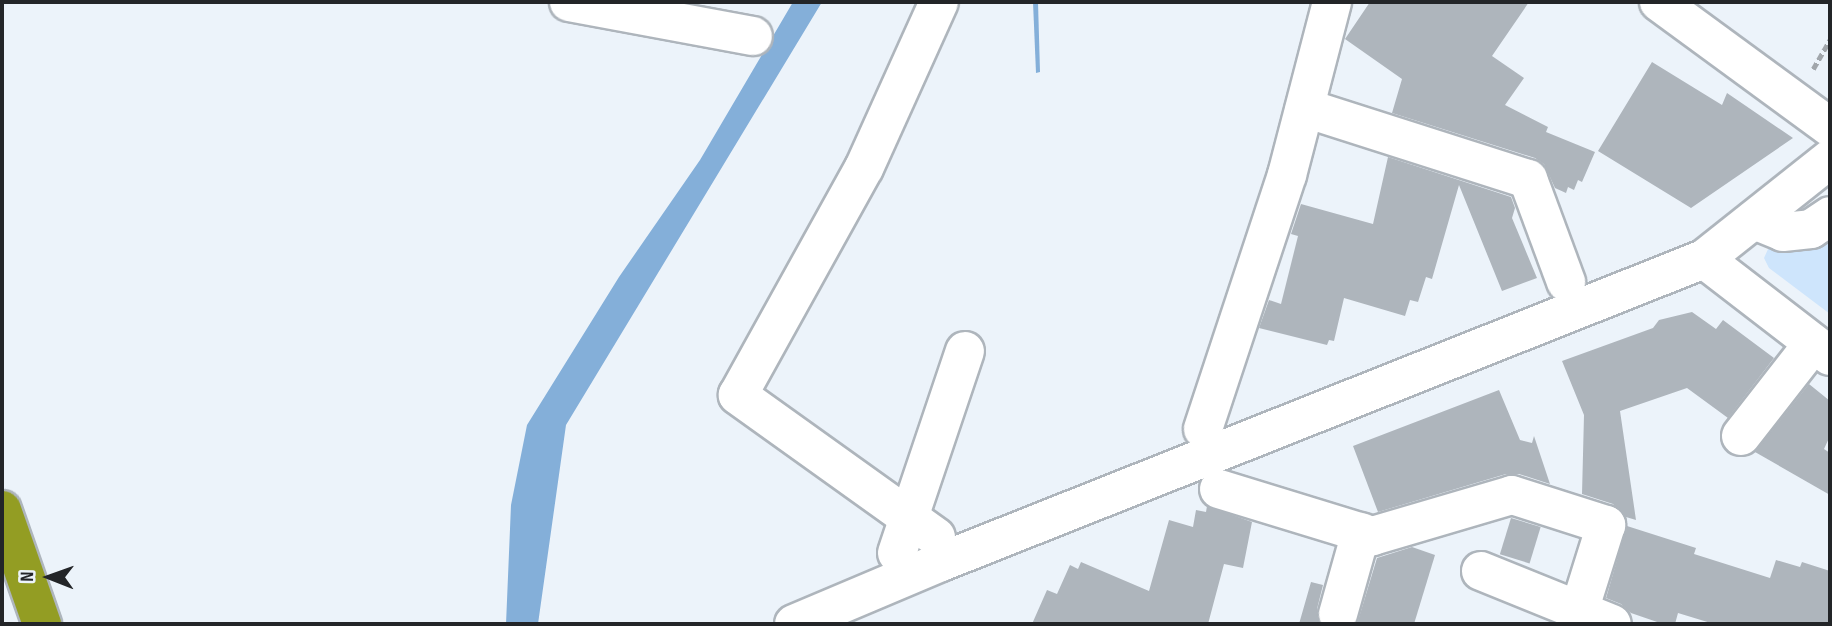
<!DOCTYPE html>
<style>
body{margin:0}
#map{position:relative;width:1832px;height:626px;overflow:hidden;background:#ecf3fa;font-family:"Sofia Sans Condensed",sans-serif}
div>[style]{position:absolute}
.green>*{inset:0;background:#cee5fc}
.water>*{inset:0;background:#84afd9}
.building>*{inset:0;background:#aeb5bc;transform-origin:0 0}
.path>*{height:4.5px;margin-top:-2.25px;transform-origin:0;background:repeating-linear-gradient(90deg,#a1a6ab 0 7px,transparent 0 10.5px)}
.roads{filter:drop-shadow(2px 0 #aeb5bc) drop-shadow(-2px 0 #aeb5bc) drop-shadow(0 2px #aeb5bc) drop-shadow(0 -2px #aeb5bc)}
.minor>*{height:38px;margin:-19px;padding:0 19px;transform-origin:19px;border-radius:19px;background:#fff}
.highway>*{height:38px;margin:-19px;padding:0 19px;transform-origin:19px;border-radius:19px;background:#939d23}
span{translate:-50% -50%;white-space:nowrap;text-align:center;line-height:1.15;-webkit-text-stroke:5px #ecf3fa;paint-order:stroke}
.frame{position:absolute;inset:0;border:4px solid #232528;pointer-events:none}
.north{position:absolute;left:14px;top:542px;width:70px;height:70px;-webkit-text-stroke:5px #ecf3fa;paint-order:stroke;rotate:271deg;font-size:19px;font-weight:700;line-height:28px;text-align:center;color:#232528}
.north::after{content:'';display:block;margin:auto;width:24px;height:32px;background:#232528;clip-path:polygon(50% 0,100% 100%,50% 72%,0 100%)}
</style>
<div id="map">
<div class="green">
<div style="clip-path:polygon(1830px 237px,1830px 314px,1769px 268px,1764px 258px,1769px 247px,1807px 251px)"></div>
</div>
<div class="water">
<div style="clip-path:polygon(793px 2px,822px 2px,566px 425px,538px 624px,506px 624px,511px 505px,527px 425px,619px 277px,700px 160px)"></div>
<div style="clip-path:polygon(1033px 2px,1038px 2px,1040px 72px,1036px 73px)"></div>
</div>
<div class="building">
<div style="clip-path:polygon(1370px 2px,1529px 2px,1492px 56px,1524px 78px,1505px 105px,1548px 127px,1546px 132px,1595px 152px,1582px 182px,1578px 180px,1574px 190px,1568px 187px,1566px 193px,1555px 188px,1544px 164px,1535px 158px,1392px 113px,1402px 79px,1345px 39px)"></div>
<div style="clip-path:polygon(1652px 62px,1722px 105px,1727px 93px,1793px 138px,1691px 208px,1598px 151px)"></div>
<div style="clip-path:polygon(1388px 157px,1511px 197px,1515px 208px,1512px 218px,1537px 278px,1502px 291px,1459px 185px,1432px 279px,1426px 277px,1418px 302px,1410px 300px,1405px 316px,1344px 298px,1334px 341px,1329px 340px,1327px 345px,1259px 328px,1269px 300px,1281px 304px,1298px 236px,1291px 234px,1301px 204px,1373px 224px)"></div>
<div style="clip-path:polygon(1692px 312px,1716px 329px,1723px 320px,1774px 358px,1728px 418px,1687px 388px,1620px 411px,1636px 520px,1626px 517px,1613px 504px,1582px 494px,1584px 415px,1562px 361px,1653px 328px,1659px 320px)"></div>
<div style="clip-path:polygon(1809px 384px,1830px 401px,1830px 436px,1824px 449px,1830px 453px,1830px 495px,1755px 452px)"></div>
<div style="clip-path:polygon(1499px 390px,1520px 440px,1532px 443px,1534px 436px,1550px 484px,1519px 474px,1506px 474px,1378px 512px,1353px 446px)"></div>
<div style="clip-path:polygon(1207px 506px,1252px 522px,1243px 568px,1224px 564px,1208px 624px,1032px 624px,1047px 590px,1057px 594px,1070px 565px,1078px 569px,1081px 562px,1149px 591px,1169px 520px,1193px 527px,1196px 510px,1206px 512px)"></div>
<div style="left:1511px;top:518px;width:31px;height:38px;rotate:17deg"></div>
<div style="clip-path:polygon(1627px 526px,1696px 548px,1694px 554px,1770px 578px,1776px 560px,1800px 567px,1802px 562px,1830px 571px,1830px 624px,1714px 624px,1678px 613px,1675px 624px,1663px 624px,1631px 613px,1621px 604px,1606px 598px)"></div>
<div style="clip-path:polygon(1412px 547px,1435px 555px,1414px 624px,1357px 624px,1377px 558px)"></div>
<div style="clip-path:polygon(1311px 582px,1323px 585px,1317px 609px,1319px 624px,1299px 624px)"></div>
</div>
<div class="path">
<div style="left:1813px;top:69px;width:34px;rotate:-60deg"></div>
</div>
<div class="roads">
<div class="minor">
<div style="left:569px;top:2px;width:187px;rotate:10.5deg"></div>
<div style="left:1659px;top:2px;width:212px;rotate:36.2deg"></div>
<div style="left:1305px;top:108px;width:234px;rotate:17.7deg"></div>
<div style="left:1528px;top:179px;width:110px;rotate:69.7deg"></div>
<div style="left:1754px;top:220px;width:31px;rotate:22deg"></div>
<div style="left:1783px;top:232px;width:28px;rotate:-6deg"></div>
<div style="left:1811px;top:229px;width:23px;rotate:-34deg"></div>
<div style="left:1704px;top:259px;width:159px;rotate:37.6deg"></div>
<div style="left:1203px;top:429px;width:268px;rotate:-71.7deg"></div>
<div style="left:1287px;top:175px;width:179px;rotate:-75.4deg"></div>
<div style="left:1741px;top:436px;width:117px;rotate:-52deg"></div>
<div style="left:1219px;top:489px;width:161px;rotate:17deg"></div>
<div style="left:936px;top:537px;width:244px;rotate:-144.4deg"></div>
<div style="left:738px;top:395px;width:260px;rotate:-61deg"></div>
<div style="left:864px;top:168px;width:182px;rotate:-65.7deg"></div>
<div style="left:1359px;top:540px;width:159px;rotate:-16.4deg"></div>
<div style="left:1512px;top:495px;width:99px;rotate:17.7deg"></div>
<div style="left:1606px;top:525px;width:90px;rotate:107.4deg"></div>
<div style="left:897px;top:553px;width:213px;rotate:-71.4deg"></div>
<div style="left:1481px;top:571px;width:141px;rotate:22deg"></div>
<div style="left:1338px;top:614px;width:85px;rotate:-74.3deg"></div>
<div style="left:794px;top:624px;width:160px;rotate:-22.9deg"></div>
<div style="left:941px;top:562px;width:821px;rotate:-21.66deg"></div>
<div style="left:1704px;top:259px;width:161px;rotate:-38.4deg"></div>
</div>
<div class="highway">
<div style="left:2px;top:510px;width:121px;rotate:70.7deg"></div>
</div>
</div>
<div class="frame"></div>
<div class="north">N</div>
</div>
